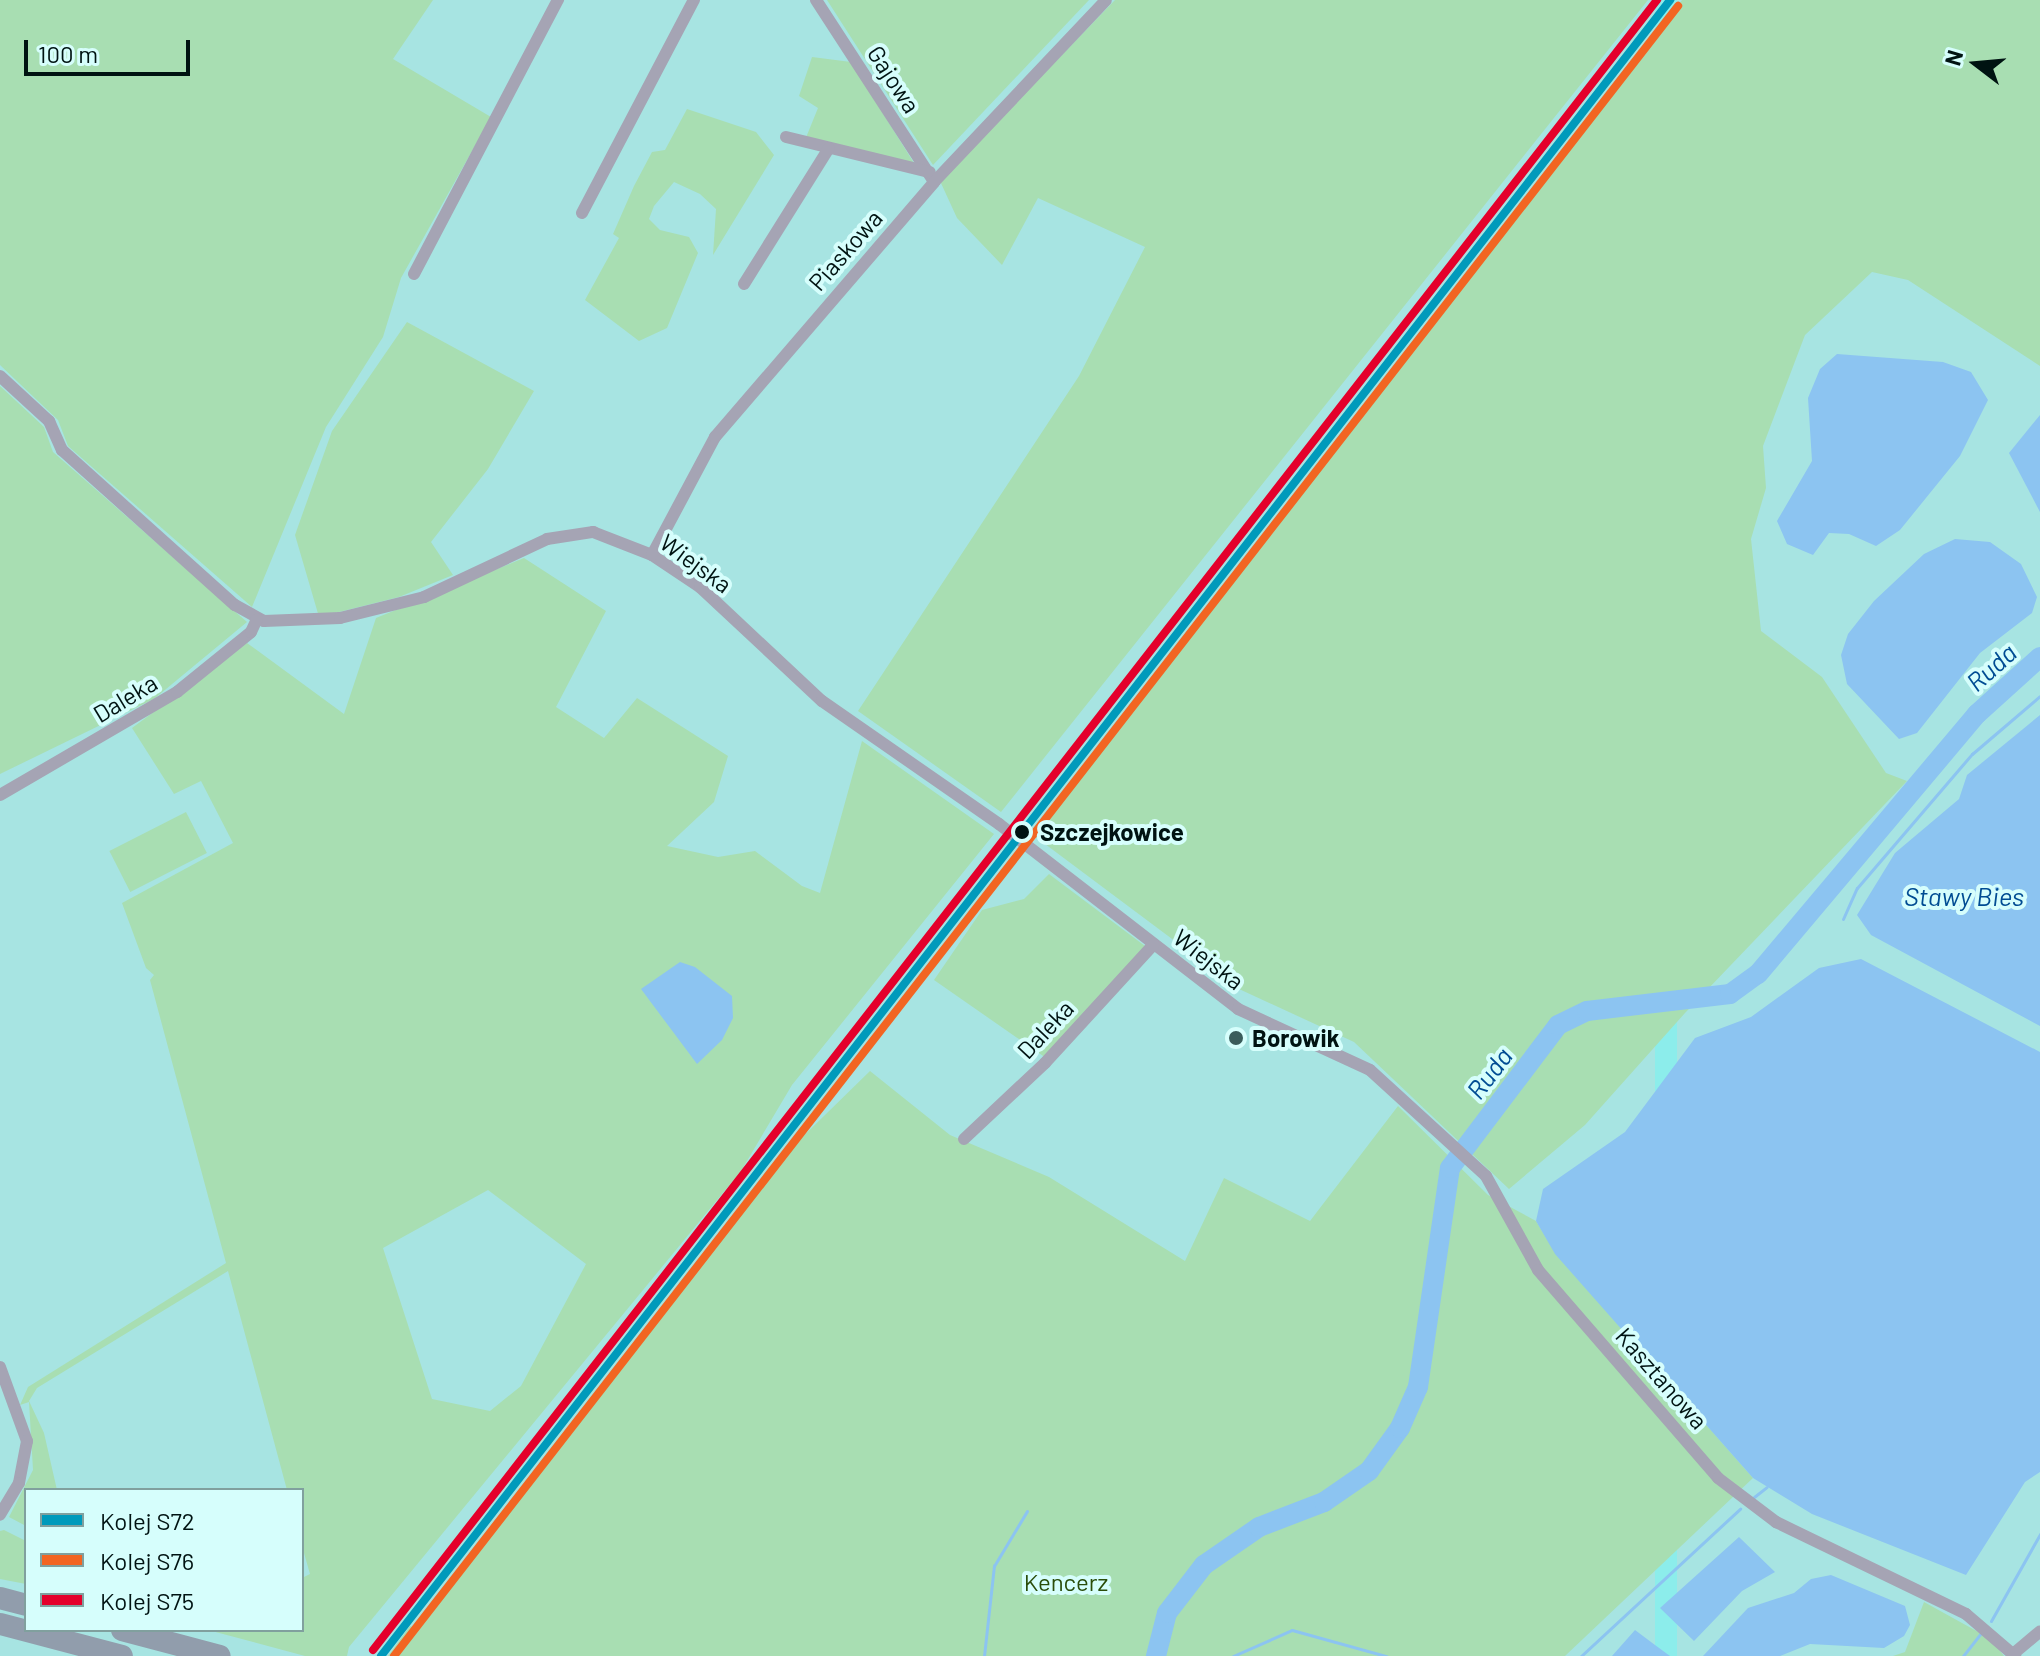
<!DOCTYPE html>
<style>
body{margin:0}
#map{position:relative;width:2040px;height:1656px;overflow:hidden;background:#a7e4e2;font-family:Barlow,sans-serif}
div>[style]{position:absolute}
.built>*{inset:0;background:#8cedeb;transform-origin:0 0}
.green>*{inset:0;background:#a8deb2;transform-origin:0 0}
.water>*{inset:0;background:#8cc4f1}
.stream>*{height:3px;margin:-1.5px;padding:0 1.5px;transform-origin:1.5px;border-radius:1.5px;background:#8cc4f1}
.river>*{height:20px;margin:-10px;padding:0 10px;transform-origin:10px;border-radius:10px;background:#8cc4f1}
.street>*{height:12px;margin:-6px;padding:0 6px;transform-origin:6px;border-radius:6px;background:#a5a4b4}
.highway>*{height:22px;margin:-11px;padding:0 11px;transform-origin:11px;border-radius:11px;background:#919dac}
.rail-1>*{height:8px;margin:-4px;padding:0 4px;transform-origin:4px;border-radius:4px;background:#009abb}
.rail-2>*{height:8px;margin:-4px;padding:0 4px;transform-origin:4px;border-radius:4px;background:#f26522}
.rail-3>*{height:8px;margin:-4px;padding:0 4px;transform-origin:4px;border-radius:4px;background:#e4002b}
.dots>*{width:22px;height:22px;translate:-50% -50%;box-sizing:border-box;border:4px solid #d6fefc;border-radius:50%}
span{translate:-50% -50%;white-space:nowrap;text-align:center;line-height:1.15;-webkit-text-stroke:8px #d6fefc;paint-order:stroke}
.street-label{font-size:24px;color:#001312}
.stop-label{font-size:24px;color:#001312;font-weight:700}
.left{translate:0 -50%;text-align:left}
.poi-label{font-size:24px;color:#001312;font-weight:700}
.park-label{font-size:24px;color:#2a4d0a}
.water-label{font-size:26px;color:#004c93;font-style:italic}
.legend{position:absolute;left:24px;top:1488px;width:280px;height:144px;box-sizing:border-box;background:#d6fefc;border:2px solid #80a09e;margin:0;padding:10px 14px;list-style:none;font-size:24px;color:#001312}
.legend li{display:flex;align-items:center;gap:16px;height:40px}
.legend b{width:40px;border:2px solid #80a09e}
.north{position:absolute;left:1936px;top:24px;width:80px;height:80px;-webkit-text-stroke:6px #d6fefc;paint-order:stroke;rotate:286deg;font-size:22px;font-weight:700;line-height:32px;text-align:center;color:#001312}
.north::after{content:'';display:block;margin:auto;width:28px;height:36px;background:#001312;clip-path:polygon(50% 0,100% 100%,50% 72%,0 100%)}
.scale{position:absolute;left:24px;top:40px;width:166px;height:36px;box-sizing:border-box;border:4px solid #001312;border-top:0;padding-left:10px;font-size:24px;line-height:28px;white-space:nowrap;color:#001312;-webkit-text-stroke:6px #d6fefc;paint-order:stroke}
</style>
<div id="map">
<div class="built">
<div style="left:1655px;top:0;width:22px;height:2100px"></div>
</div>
<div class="green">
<div style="clip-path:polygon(0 0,433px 0,393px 59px,491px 117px,401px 278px,383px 337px,326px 427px,252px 607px,68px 446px,58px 420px,0 365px)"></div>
<div style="clip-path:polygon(827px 0,1089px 0,933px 165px)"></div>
<div style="clip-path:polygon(1115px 0,1648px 0,1001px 812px,858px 711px,1079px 376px,1145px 247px,1038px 198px,1002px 265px,957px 218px,940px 181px)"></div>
<div style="clip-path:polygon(1682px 0,2040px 0,2040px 366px,1908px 280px,1872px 272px,1805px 335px,1763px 446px,1766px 488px,1751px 539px,1761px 631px,1822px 677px,1886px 773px,1907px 781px,1685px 1013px,1585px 1125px,1509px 1189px,1354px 1042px,1239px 989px,1033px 835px)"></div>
<div style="clip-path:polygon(812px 57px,851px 62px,917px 168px,805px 140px,818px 108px,799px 96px)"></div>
<div style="clip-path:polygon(687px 109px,756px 132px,774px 155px,713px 255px,716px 209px,700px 194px,674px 182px,654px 206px,649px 219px,660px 230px,689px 237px,698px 253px,667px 328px,639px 341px,585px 300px,619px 238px,613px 234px,634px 186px,652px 152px,665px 150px)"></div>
<div style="clip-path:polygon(407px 322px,534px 391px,488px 469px,431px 542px,453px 575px,399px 597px,319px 617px,295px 535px,332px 431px)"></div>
<div style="clip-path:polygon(0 386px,44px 427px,53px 452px,247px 622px,154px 699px,0 774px)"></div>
<div style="clip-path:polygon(evenodd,524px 558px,606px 611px,556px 707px,604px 738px,637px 698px,728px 756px,714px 802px,667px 846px,718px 857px,755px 851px,802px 886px,820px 893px,862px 741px,994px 834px,792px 1085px,741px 1171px,349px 1647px,347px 1656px,305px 1656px,208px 1630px,302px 1630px,302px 1578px,310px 1574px,302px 1546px,302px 1490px,287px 1490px,228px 1271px,37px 1388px,29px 1401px,44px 1433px,57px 1490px,26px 1490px,26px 1526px,9px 1517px,33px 1470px,29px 1402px,20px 1405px,28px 1387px,226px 1263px,150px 980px,154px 975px,146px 968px,122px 903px,233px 843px,201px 781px,174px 794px,132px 728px,247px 643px,344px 714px,376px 618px,524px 558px,488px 1190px,586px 1264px,521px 1386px,490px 1411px,432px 1399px,383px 1248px,488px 1190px)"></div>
<div style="left:186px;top:812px;width:46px;height:86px;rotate:63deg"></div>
<div style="clip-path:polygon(1049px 874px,1145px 946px,1046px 1058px,934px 980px,982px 910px,1024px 899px)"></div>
<div style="clip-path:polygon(870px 1071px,950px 1135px,1049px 1177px,1185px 1261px,1224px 1178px,1310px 1221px,1398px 1106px,1488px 1195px,1536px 1221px,1556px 1254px,1753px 1478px,1565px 1656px,388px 1656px,410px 1626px,415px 1628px,782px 1157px)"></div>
<div style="clip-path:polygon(4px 1530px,26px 1541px,26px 1584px,0 1579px,0 1531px)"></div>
<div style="clip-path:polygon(1924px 1602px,1991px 1639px,2004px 1656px,1893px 1656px,1905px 1652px)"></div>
</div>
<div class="water">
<div style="clip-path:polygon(1837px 354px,1943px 362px,1971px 372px,1988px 400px,1960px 456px,1900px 530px,1876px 546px,1849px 534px,1829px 533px,1813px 555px,1787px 544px,1777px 521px,1812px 461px,1808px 398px,1820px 369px)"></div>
<div style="clip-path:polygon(2040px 415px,2040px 512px,2009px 453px)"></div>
<div style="clip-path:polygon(1955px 539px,1990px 542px,2021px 564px,2037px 597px,2032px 613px,1980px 653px,1917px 733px,1899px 739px,1847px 684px,1841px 655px,1848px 634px,1874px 601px,1924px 554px)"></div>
<div style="clip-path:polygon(2040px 715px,2040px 1026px,1871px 935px,1857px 915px,1895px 853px,1959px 799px,1967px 775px)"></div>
<div style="clip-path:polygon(1861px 959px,2040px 1052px,2040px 1472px,2025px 1482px,1966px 1575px,1812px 1514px,1753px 1478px,1555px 1254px,1536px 1221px,1543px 1189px,1625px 1132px,1695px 1038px,1751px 1017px,1819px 968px)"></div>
<div style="clip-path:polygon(680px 962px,695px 967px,732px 996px,733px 1018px,722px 1040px,697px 1064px,641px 989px)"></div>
<div style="clip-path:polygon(1739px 1537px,1775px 1572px,1742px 1591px,1694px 1641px,1660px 1608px)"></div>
<div style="clip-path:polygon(1831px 1575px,1905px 1606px,1910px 1625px,1904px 1636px,1884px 1648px,1810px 1644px,1780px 1656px,1703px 1656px,1748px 1608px,1794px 1593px,1811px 1579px)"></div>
<div style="clip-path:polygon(1635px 1630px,1655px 1645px,1670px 1656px,1612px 1656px)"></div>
</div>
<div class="stream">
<div style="left:1843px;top:919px;width:34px;rotate:-66deg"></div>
<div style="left:1857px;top:888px;width:177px;rotate:-49.4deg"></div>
<div style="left:1972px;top:754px;width:89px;rotate:-40.5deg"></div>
<div style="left:1754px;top:1497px;width:16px;rotate:-38deg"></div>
<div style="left:1991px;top:1621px;width:100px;rotate:-60.6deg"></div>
<div style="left:984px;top:1656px;width:91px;rotate:-83.7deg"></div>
<div style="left:994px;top:1566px;width:64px;rotate:-59deg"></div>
<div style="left:1233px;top:1656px;width:64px;rotate:-23.8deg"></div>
<div style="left:1292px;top:1630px;width:98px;rotate:15.5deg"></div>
<div style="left:1581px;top:1656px;width:217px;rotate:-42.8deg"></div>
<div style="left:1963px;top:1656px;width:31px;rotate:-52deg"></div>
</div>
<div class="river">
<div style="left:1156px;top:1656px;width:44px;rotate:-75.7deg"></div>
<div style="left:1167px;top:1613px;width:61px;rotate:-52.4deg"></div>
<div style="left:1204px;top:1565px;width:67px;rotate:-34.6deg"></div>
<div style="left:1259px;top:1527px;width:70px;rotate:-21deg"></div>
<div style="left:1324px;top:1502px;width:55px;rotate:-34.6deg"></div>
<div style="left:1369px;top:1471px;width:53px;rotate:-54.2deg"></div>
<div style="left:1400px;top:1428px;width:45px;rotate:-66.3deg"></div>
<div style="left:1418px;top:1387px;width:221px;rotate:-81.7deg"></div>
<div style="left:1450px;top:1168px;width:179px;rotate:-52.9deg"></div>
<div style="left:1558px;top:1025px;width:32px;rotate:-26deg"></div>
<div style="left:1587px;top:1011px;width:144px;rotate:-6.8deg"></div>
<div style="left:1730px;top:994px;width:34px;rotate:-36deg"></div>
<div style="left:1758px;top:974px;width:340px;rotate:-49.9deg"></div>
<div style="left:1977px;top:714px;width:85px;rotate:-42.1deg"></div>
</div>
<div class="street">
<div style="left:816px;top:0;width:217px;rotate:57deg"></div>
<div style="left:786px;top:137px;width:148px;rotate:13.7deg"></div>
<div style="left:582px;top:213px;width:241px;rotate:-62.3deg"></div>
<div style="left:414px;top:274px;width:310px;rotate:-62.3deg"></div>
<div style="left:744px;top:284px;width:160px;rotate:-58deg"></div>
<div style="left:0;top:376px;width:67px;rotate:42.6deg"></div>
<div style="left:49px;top:421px;width:32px;rotate:66deg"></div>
<div style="left:62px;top:450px;width:232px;rotate:41.9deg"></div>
<div style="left:235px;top:605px;width:33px;rotate:29deg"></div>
<div style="left:264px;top:621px;width:76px;rotate:-2.3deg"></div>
<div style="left:340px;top:618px;width:87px;rotate:-14deg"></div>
<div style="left:424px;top:597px;width:136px;rotate:-25.2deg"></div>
<div style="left:547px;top:539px;width:47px;rotate:-8.7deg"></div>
<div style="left:593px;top:532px;width:63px;rotate:21.3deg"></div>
<div style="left:652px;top:555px;width:58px;rotate:33.7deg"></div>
<div style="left:700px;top:587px;width:167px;rotate:43.1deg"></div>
<div style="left:822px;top:701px;width:216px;rotate:34.8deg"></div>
<div style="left:999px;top:824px;width:302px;rotate:37.7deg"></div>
<div style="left:1238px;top:1009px;width:145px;rotate:24.8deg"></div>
<div style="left:1370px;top:1070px;width:157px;rotate:42.4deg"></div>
<div style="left:1486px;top:1176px;width:107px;rotate:61deg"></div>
<div style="left:1538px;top:1270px;width:275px;rotate:49.1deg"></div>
<div style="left:1718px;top:1478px;width:73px;rotate:37.2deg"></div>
<div style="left:1776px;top:1522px;width:211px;rotate:25.8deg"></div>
<div style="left:1966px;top:1614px;width:65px;rotate:40.6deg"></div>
<div style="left:652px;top:555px;width:134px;rotate:-61.9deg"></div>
<div style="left:715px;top:437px;width:336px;rotate:-49.3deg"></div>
<div style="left:934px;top:182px;width:250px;rotate:-46.6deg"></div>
<div style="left:0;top:795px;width:205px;rotate:-30.2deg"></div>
<div style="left:177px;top:692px;width:95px;rotate:-39deg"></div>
<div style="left:251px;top:632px;width:14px;rotate:-65deg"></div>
<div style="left:964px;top:1139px;width:111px;rotate:-43.2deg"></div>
<div style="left:1045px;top:1063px;width:161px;rotate:-47.5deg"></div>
<div style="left:0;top:1367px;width:79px;rotate:70deg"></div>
<div style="left:27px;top:1441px;width:43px;rotate:100.8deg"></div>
<div style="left:19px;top:1483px;width:37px;rotate:121deg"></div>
<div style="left:2013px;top:1654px;width:35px;rotate:-40deg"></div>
</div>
<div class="highway">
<div style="left:0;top:1598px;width:27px;rotate:15deg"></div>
<div style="left:0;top:1624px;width:126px;rotate:14.7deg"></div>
<div style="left:122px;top:1630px;width:101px;rotate:14.9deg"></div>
</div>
<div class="rail-1">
<div style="left:381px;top:1656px;width:2099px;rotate:-52.1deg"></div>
</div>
<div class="rail-2">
<div style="left:394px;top:1656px;width:2091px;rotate:-52.11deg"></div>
</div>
<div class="rail-3">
<div style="left:373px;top:1650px;width:2091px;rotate:-52.11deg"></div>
</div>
<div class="dots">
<div style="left:1022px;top:832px;background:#001312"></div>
<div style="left:1236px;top:1038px;background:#3a5c5b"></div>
</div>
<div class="street-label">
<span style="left:894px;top:79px;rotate:57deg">Gajowa</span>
<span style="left:845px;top:250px;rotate:-49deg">Piaskowa</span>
<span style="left:696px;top:563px;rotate:36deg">Wiejska</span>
<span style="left:125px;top:698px;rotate:-31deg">Daleka</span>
<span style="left:1209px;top:959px;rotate:38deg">Wiejska</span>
<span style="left:1045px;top:1029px;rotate:-47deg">Daleka</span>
<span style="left:1662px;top:1378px;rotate:49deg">Kasztanowa</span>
</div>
<div class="stop-label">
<span class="left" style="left:1040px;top:832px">Szczejkowice</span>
</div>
<div class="poi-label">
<span class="left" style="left:1252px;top:1038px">Borowik</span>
</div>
<div class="park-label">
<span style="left:1066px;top:1582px">Kencerz</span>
</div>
<div class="water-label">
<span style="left:1991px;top:667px;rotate:-42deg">Ruda</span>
<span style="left:1964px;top:896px">Stawy Bies</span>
<span style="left:1489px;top:1073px;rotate:-53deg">Ruda</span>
</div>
<ul class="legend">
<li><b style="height:10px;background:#009abb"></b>Kolej S72</li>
<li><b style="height:10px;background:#f26522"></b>Kolej S76</li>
<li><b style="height:10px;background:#e4002b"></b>Kolej S75</li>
</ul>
<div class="north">N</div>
<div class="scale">100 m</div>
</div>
